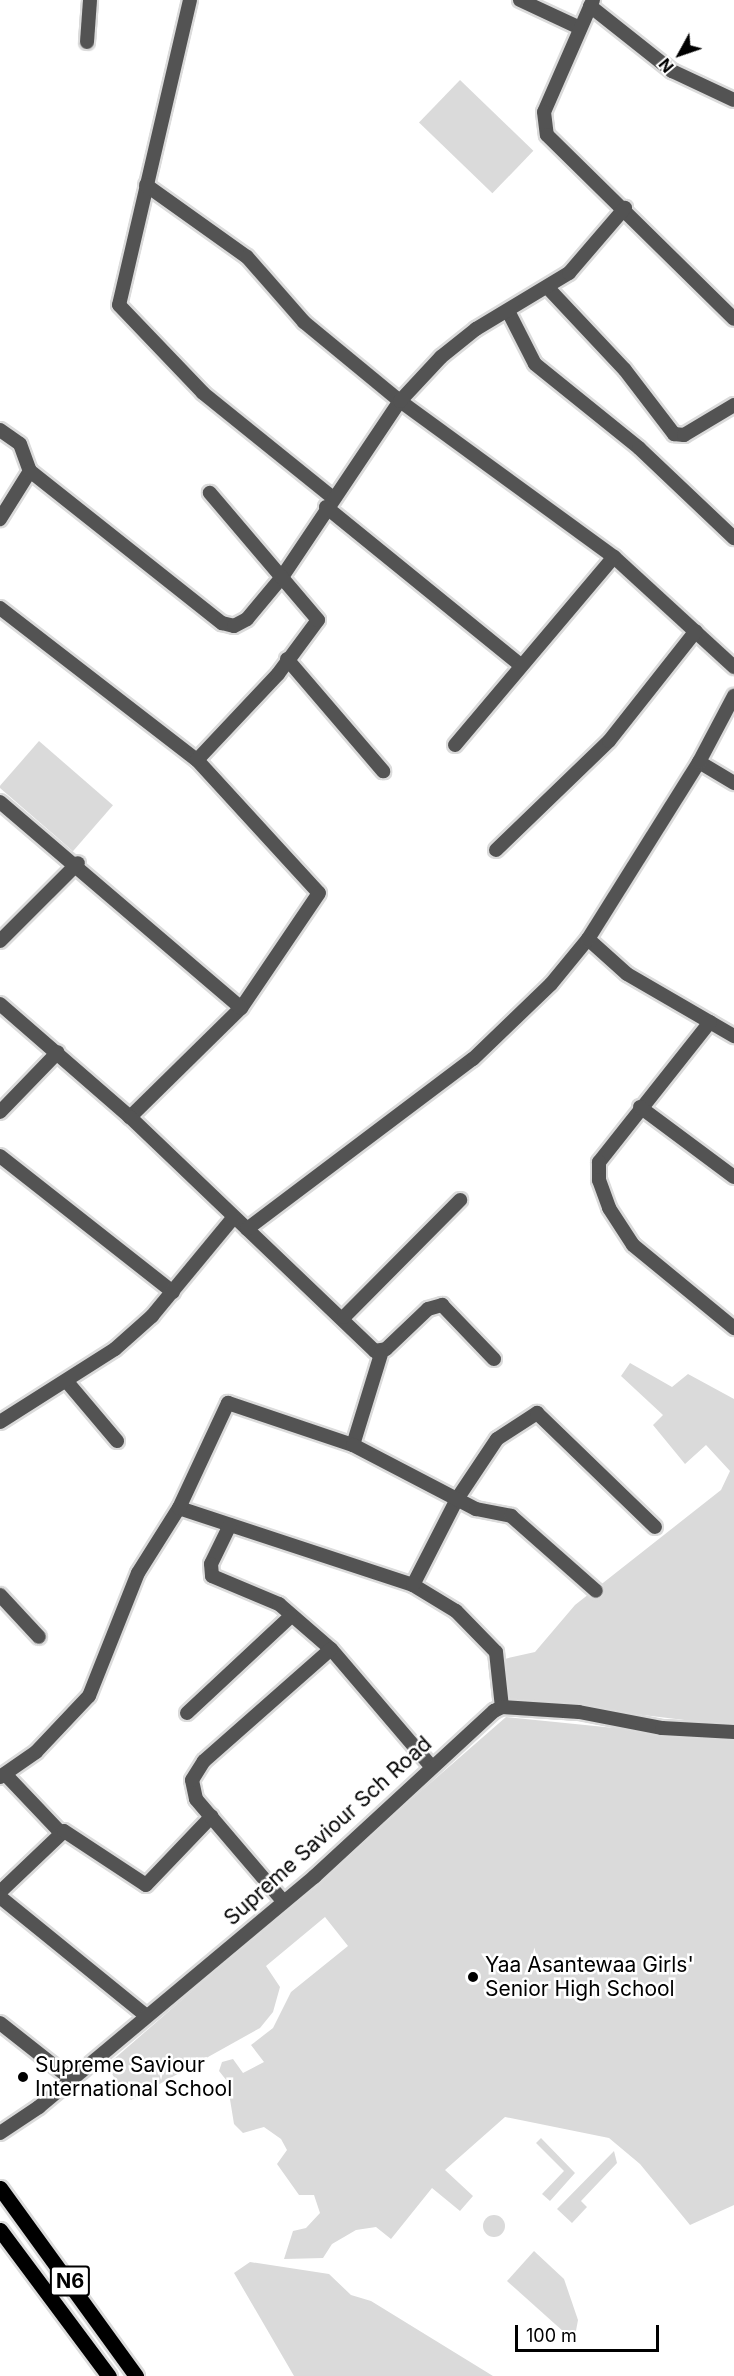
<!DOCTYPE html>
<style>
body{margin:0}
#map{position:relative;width:734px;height:2376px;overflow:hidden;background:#fff;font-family:Inter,sans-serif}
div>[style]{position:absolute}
.green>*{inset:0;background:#dadada;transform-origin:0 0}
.round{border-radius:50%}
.roads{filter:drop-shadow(2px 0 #dbdbdb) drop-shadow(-2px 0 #dbdbdb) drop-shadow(0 2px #dbdbdb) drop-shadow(0 -2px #dbdbdb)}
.minor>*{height:14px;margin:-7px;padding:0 7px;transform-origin:7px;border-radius:7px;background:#535353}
.major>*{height:15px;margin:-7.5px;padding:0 7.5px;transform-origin:7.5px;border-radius:7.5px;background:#000}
.dots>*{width:16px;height:16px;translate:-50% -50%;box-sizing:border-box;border:3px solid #fff;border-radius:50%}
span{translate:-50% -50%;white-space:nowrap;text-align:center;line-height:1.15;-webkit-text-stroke:5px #fff;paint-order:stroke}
.shield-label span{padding:2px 4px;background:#fff;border:2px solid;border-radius:4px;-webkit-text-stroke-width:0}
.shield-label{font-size:20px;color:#000;font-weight:700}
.street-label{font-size:21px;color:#000}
.poi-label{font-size:21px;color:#000}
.left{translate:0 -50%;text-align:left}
.north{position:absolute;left:650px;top:24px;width:60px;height:60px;-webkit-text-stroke:4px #fff;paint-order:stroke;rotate:230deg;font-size:16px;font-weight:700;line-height:24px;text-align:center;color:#000}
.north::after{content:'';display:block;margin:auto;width:21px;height:27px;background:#000;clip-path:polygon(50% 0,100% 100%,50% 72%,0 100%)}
.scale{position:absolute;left:515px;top:2325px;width:144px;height:27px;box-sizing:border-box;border:3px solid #000;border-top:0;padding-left:8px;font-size:18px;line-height:21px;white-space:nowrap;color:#000;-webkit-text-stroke:4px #fff;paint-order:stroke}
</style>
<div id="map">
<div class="green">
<div style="left:460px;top:80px;width:102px;height:59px;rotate:44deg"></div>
<div style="left:39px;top:741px;width:98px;height:61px;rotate:41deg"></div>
<div style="clip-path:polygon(630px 1363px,672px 1387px,688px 1374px,734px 1399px,734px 1726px,510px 1699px,504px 1659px,535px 1652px,575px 1605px,721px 1490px,730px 1471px,706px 1445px,685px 1464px,653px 1425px,663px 1415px,621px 1376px)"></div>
<div style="clip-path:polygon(506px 1717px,734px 1740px,734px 2205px,690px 2225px,640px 2164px,609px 2138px,505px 2117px,445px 2170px,473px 2196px,460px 2211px,432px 2188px,391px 2239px,376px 2227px,356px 2230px,332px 2244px,323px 2258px,284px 2259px,293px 2231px,306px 2228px,320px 2213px,314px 2195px,299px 2195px,277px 2164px,287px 2150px,281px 2139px,264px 2127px,243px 2133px,234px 2124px,227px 2081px,219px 2071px,222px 2062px,233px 2059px,243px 2073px,264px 2062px,251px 2045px,273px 2028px,291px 1992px,348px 1946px,325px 1917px,266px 1966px,280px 1987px,273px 2012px,260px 2028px,131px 2100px,106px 2066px)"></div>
<div style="clip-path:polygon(541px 2138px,575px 2173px,550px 2201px,542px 2194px,564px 2171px,536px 2143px)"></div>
<div style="clip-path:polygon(614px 2151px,617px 2163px,581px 2201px,587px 2207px,572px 2223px,557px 2209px)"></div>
<div class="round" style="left:483px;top:2215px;width:22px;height:22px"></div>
<div style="clip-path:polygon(534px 2251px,564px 2279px,578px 2320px,574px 2341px,507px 2281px)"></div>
<div style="clip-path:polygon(250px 2262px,329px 2274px,351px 2295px,371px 2301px,493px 2376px,294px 2376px,234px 2273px)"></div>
</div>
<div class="roads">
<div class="minor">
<div style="left:190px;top:0;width:313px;rotate:103.1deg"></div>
<div style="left:119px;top:305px;width:122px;rotate:46.3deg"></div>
<div style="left:203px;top:393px;width:166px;rotate:38.9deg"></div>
<div style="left:520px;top:0;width:66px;rotate:25deg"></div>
<div style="left:593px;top:0;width:122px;rotate:113.6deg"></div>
<div style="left:544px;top:112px;width:23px;rotate:83deg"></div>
<div style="left:547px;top:135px;width:262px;rotate:44.5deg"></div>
<div style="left:590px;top:6px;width:105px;rotate:38.4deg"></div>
<div style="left:672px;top:71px;width:68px;rotate:25.1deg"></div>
<div style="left:87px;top:42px;width:42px;rotate:-85.9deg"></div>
<div style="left:146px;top:185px;width:124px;rotate:35.5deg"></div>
<div style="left:247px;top:257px;width:86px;rotate:48.8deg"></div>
<div style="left:304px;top:322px;width:124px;rotate:39.5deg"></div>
<div style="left:400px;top:401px;width:265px;rotate:36.1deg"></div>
<div style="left:614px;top:557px;width:163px;rotate:42.5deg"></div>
<div style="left:548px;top:288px;width:112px;rotate:46.8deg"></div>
<div style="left:625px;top:370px;width:81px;rotate:52.6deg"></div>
<div style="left:674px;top:434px;width:10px;rotate:6deg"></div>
<div style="left:684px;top:435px;width:58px;rotate:-31deg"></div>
<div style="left:508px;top:311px;width:59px;rotate:63deg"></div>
<div style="left:535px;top:364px;width:134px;rotate:38.9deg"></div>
<div style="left:639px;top:448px;width:131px;rotate:43.5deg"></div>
<div style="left:0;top:430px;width:24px;rotate:35deg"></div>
<div style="left:20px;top:444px;width:29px;rotate:70deg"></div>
<div style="left:30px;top:471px;width:57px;rotate:122deg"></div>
<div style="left:30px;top:471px;width:245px;rotate:38.4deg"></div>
<div style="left:222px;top:623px;width:12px;rotate:14deg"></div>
<div style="left:234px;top:626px;width:15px;rotate:-28deg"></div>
<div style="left:247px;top:619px;width:55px;rotate:-50.2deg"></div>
<div style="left:282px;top:577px;width:212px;rotate:-56.2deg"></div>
<div style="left:400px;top:401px;width:60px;rotate:-47deg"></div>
<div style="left:441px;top:357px;width:45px;rotate:-38.7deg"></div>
<div style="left:476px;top:329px;width:109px;rotate:-31.1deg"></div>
<div style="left:569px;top:273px;width:86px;rotate:-49.3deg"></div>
<div style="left:326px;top:507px;width:249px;rotate:39.1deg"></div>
<div style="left:0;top:608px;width:249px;rotate:37.7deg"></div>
<div style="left:197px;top:760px;width:180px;rotate:47.5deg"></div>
<div style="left:319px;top:893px;width:139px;rotate:124.1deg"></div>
<div style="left:241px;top:1008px;width:156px;rotate:135.5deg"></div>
<div style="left:287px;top:659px;width:148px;rotate:49.4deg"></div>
<div style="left:455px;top:745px;width:246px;rotate:-49.8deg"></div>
<div style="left:197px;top:760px;width:118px;rotate:-46.7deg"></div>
<div style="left:278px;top:674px;width:67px;rotate:-53.5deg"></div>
<div style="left:318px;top:620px;width:167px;rotate:-130.4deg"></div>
<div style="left:699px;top:762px;width:41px;rotate:31deg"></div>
<div style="left:0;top:802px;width:317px;rotate:40.5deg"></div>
<div style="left:496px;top:850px;width:157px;rotate:-44deg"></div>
<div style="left:609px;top:741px;width:140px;rotate:-51.7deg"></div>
<div style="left:588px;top:939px;width:52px;rotate:41.9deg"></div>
<div style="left:627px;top:974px;width:124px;rotate:30.1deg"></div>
<div style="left:0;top:941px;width:110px;rotate:-45deg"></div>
<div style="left:0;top:1004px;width:172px;rotate:41deg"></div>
<div style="left:130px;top:1117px;width:339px;rotate:43.7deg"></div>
<div style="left:375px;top:1351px;width:11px;rotate:-10deg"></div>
<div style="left:386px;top:1349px;width:58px;rotate:-43.6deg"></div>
<div style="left:428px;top:1309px;width:15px;rotate:-16deg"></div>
<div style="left:442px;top:1305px;width:75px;rotate:46.1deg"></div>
<div style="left:710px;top:1022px;width:179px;rotate:128.4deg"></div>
<div style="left:599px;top:1162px;width:18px;rotate:90deg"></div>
<div style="left:599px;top:1180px;width:30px;rotate:70deg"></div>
<div style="left:609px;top:1208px;width:44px;rotate:57deg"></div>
<div style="left:633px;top:1245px;width:131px;rotate:39.4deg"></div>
<div style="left:640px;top:1107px;width:117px;rotate:36.7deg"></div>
<div style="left:0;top:1112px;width:83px;rotate:-46deg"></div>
<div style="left:0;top:1156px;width:220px;rotate:38.2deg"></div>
<div style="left:247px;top:1229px;width:283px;rotate:-37deg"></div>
<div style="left:473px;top:1059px;width:108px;rotate:-43.9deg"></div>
<div style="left:551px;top:984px;width:58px;rotate:-50.6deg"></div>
<div style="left:588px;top:939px;width:209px;rotate:-57.9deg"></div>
<div style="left:699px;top:762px;width:75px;rotate:-62.1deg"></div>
<div style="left:344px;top:1317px;width:165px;rotate:-45.2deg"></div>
<div style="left:68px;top:1383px;width:76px;rotate:49.8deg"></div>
<div style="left:0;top:1422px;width:136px;rotate:-32.4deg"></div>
<div style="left:115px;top:1349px;width:50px;rotate:-41.7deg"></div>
<div style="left:152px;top:1316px;width:127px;rotate:-50.4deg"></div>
<div style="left:353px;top:1445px;width:98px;rotate:-72.9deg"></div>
<div style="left:179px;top:1508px;width:246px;rotate:18.2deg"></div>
<div style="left:413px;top:1585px;width:50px;rotate:31.2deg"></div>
<div style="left:456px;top:1611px;width:57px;rotate:45.7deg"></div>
<div style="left:496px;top:1652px;width:55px;rotate:83.8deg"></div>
<div style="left:230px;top:1525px;width:43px;rotate:116deg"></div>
<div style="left:211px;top:1564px;width:12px;rotate:85deg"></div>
<div style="left:212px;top:1576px;width:73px;rotate:22.7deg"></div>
<div style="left:279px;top:1604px;width:69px;rotate:40.9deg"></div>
<div style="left:331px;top:1649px;width:153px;rotate:49.5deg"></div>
<div style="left:413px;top:1585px;width:97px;rotate:-62.9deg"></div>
<div style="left:457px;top:1499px;width:72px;rotate:-56.3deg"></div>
<div style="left:497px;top:1439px;width:48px;rotate:-33deg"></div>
<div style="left:537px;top:1413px;width:164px;rotate:44deg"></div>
<div style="left:0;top:1595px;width:57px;rotate:47.1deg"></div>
<div style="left:187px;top:1713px;width:141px;rotate:-43deg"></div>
<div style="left:5px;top:1774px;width:80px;rotate:46.5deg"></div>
<div style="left:0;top:1777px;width:44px;rotate:-34.8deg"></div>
<div style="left:36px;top:1752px;width:77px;rotate:-46.6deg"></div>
<div style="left:89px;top:1696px;width:132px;rotate:-68.3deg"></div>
<div style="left:138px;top:1573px;width:77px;rotate:-57.8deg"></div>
<div style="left:179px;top:1508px;width:116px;rotate:-65deg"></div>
<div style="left:228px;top:1403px;width:132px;rotate:18.6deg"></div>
<div style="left:353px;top:1445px;width:139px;rotate:27.5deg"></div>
<div style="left:476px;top:1509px;width:36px;rotate:11deg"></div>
<div style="left:511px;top:1516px;width:113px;rotate:41.4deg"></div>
<div style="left:0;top:1892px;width:88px;rotate:-43.6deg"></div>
<div style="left:64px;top:1831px;width:98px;rotate:33.4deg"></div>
<div style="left:146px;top:1885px;width:95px;rotate:-46.3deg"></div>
<div style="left:0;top:1897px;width:187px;rotate:39.1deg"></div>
<div style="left:283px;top:1901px;width:134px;rotate:-130.5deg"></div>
<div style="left:196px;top:1799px;width:19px;rotate:-102deg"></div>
<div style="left:192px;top:1780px;width:22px;rotate:-58deg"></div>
<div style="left:204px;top:1761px;width:169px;rotate:-41.4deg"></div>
<div style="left:0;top:2023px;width:90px;rotate:38.3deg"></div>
<div style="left:0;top:2133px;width:47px;rotate:-33.7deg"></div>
<div style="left:39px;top:2107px;width:359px;rotate:-39.9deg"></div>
<div style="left:314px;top:1877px;width:245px;rotate:-42.7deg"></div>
<div style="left:494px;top:1711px;width:9px;rotate:-27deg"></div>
<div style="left:502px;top:1707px;width:77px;rotate:3.7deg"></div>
<div style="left:579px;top:1712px;width:85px;rotate:10.9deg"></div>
<div style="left:662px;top:1728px;width:72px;rotate:3.2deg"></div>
</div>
<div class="major">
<div style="left:0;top:2188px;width:232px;rotate:54.1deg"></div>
<div style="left:0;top:2230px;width:182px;rotate:53.3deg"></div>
</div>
</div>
<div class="dots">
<div style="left:473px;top:1977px;background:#000"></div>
<div style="left:23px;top:2077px;background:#000"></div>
</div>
<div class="shield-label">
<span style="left:70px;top:2281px">N6</span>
</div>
<div class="street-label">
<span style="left:328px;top:1831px;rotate:-42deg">Supreme Saviour Sch Road</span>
</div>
<div class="poi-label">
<span class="left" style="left:485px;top:1977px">Yaa Asantewaa Girls'<br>Senior High School</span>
<span class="left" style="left:35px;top:2077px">Supreme Saviour<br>International School</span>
</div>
<div class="north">N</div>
<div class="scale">100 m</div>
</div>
